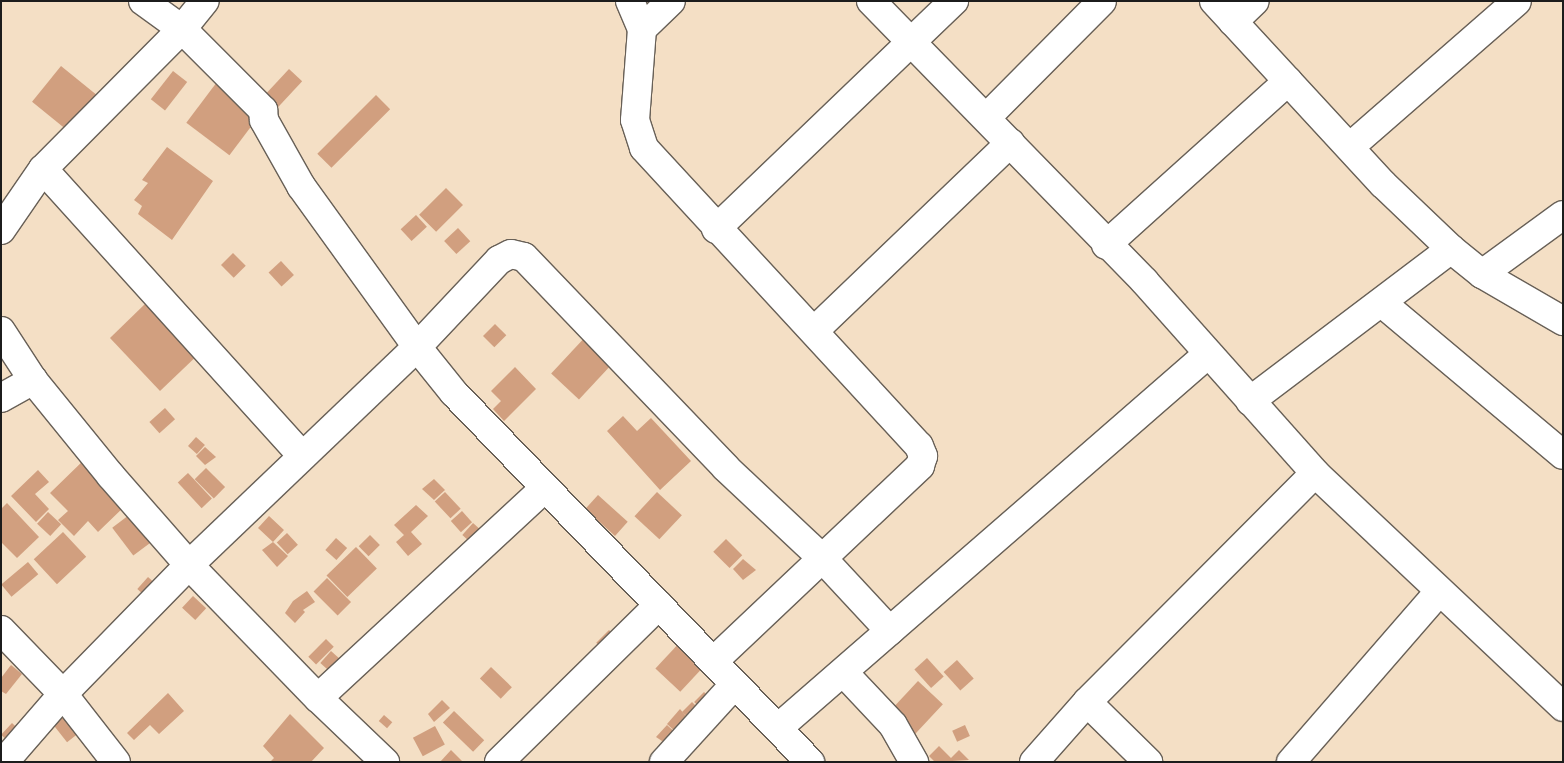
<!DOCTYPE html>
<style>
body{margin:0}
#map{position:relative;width:1564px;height:763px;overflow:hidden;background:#f4dfc5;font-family:Mynerve,sans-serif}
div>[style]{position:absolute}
.building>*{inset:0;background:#d19f7f;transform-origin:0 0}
.roads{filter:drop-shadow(1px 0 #686057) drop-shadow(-1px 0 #686057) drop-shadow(0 1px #686057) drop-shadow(0 -1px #686057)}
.minor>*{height:28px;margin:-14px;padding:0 14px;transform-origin:14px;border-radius:14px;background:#fff}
span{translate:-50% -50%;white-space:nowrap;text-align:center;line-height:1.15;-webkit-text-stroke:4px #f6f6f2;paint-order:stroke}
.frame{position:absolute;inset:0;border:2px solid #1c1c1c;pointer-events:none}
</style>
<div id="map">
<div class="building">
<div style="left:61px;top:66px;width:48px;height:46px;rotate:39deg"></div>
<div style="left:289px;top:69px;width:18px;height:43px;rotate:43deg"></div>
<div style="left:173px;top:71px;width:18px;height:36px;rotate:38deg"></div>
<div style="left:220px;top:78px;width:54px;height:56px;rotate:37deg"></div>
<div style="left:376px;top:95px;width:20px;height:83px;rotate:45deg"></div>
<div style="clip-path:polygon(167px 147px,213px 181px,172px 240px,138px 214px,142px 206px,134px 200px,148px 183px,142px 180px)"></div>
<div style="left:446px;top:188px;width:24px;height:38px;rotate:45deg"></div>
<div style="left:416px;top:215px;width:16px;height:21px;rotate:47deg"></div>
<div style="left:458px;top:228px;width:18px;height:19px;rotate:47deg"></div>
<div style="left:233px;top:253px;width:18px;height:17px;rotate:45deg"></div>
<div style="left:281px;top:261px;width:19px;height:17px;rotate:47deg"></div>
<div style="clip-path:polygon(146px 303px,203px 350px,160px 391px,110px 338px)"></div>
<div style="left:495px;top:324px;width:16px;height:17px;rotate:45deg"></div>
<div style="left:588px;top:334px;width:38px;height:54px;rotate:43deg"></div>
<div style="clip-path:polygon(515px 367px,536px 389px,504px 421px,493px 409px,501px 401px,491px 391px)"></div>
<div style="left:165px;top:408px;width:15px;height:21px;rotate:48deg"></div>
<div style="clip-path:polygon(623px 416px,637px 431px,651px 418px,691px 461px,660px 490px,607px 431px)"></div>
<div style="left:196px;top:437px;width:12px;height:12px;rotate:42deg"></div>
<div style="clip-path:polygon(205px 447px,216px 457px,205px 465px,196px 456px)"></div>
<div style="clip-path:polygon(87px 457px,126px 505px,98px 532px,88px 521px,74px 536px,58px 520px,68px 511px,50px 493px)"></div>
<div style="left:206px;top:468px;width:27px;height:16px;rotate:45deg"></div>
<div style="clip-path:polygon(38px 470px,49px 482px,35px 494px,49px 509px,36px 522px,11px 496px)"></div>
<div style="left:188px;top:473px;width:35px;height:14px;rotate:47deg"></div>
<div style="clip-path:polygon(434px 479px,445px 490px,434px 500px,422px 489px)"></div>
<div style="left:445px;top:492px;width:23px;height:14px;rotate:47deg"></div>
<div style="left:657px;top:492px;width:34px;height:33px;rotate:43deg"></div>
<div style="left:598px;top:495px;width:40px;height:19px;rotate:42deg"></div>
<div style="clip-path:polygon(7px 503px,39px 537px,17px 558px,1px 542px,1px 509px)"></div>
<div style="clip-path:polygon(416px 505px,428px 516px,411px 532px,422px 544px,408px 556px,396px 542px,404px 535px,394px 525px)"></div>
<div style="left:462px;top:511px;width:15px;height:15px;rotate:48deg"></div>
<div style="left:48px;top:512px;width:18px;height:16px;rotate:43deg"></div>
<div style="left:129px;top:515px;width:35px;height:21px;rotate:53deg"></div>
<div style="clip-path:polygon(269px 516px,284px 530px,273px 542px,288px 556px,277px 567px,262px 550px,273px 542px,258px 528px)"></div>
<div style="left:473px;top:523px;width:12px;height:16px;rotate:42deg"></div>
<div style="left:63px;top:532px;width:34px;height:40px;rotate:47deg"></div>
<div style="left:287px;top:533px;width:16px;height:14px;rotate:47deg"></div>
<div style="left:370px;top:535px;width:14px;height:16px;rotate:45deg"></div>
<div style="left:336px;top:538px;width:15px;height:16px;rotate:42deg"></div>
<div style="left:726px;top:539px;width:23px;height:18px;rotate:45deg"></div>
<div style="left:356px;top:547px;width:30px;height:41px;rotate:46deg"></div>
<div style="clip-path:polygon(743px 559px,756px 570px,743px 580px,733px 569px)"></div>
<div style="left:28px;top:562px;width:16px;height:35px;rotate:50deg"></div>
<div style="left:148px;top:577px;width:15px;height:16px;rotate:42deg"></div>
<div style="left:327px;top:578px;width:34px;height:19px;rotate:45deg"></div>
<div style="clip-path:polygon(307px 591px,315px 602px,303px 610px,305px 612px,295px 623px,285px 613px,293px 601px)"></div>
<div style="left:193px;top:596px;width:18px;height:16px;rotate:43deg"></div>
<div style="left:609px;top:630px;width:17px;height:18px;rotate:45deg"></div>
<div style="left:326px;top:639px;width:11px;height:25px;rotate:45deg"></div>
<div style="left:682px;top:640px;width:34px;height:39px;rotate:43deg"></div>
<div style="left:331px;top:651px;width:15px;height:16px;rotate:42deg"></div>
<div style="left:927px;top:658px;width:25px;height:17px;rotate:48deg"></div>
<div style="left:957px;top:660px;width:25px;height:18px;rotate:48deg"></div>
<div style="clip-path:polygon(11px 665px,22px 674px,6px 694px,1px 691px,1px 678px)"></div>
<div style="left:491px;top:667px;width:29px;height:16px;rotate:44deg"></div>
<div style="left:918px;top:681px;width:34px;height:53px;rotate:43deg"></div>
<div style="left:704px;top:692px;width:11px;height:14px;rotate:45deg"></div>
<div style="clip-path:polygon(168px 693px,184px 711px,159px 734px,150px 725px,134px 740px,127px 733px)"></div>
<div style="clip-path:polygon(442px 700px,450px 708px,434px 722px,428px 714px)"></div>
<div style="clip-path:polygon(692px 702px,701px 711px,689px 718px,682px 712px)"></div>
<div style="clip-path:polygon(680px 709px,692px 723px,678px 734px,667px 724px)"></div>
<div style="left:71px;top:710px;width:23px;height:23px;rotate:52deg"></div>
<div style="left:454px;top:711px;width:42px;height:16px;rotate:44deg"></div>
<div style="clip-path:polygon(290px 714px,324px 748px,311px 762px,270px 762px,274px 758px,263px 746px)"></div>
<div style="left:384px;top:715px;width:11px;height:8px;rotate:41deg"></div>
<div style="left:12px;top:723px;width:16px;height:16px;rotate:43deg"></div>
<div style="clip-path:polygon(667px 725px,679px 736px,668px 745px,656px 737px)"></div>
<div style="left:965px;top:725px;width:12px;height:14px;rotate:66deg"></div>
<div style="left:435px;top:726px;width:21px;height:25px;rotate:62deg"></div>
<div style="clip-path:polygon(939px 746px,951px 758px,959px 750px,969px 760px,935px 762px,929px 756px)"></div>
<div style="clip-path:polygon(451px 750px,463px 762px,440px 762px)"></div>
</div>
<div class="roads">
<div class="minor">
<div style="left:143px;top:1px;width:48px;rotate:35.7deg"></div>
<div style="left:182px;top:29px;width:115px;rotate:45deg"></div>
<div style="left:263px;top:110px;width:10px;rotate:84deg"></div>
<div style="left:264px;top:120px;width:76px;rotate:60.7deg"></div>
<div style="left:301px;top:186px;width:198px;rotate:54.2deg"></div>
<div style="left:417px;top:347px;width:59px;rotate:51.2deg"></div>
<div style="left:454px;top:393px;width:513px;rotate:46.03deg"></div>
<div style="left:630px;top:1px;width:30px;rotate:67deg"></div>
<div style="left:642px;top:29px;width:91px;rotate:94.4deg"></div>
<div style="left:635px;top:120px;width:29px;rotate:72deg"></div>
<div style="left:644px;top:148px;width:405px;rotate:47.3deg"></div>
<div style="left:919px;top:446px;width:11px;rotate:68deg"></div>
<div style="left:923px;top:456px;width:10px;rotate:107deg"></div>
<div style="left:920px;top:466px;width:284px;rotate:136.6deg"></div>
<div style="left:871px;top:1px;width:392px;rotate:45.7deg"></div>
<div style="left:1145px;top:282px;width:256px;rotate:48.3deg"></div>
<div style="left:1315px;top:473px;width:341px;rotate:43.3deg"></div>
<div style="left:1214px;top:1px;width:249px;rotate:47.3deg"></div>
<div style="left:1383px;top:184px;width:94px;rotate:43.7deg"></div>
<div style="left:1451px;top:249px;width:40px;rotate:39deg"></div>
<div style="left:1482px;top:274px;width:94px;rotate:30.1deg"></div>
<div style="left:1233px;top:22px;width:30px;rotate:-44deg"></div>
<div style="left:642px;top:29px;width:40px;rotate:-44deg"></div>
<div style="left:987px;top:117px;width:163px;rotate:-45.2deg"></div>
<div style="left:1351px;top:146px;width:220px;rotate:-41.1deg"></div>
<div style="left:43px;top:169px;width:385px;rotate:47.9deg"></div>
<div style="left:716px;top:229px;width:330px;rotate:-43.8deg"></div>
<div style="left:1px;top:230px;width:74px;rotate:-55.5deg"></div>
<div style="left:43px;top:169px;width:197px;rotate:-45.2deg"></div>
<div style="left:182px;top:29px;width:36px;rotate:-51deg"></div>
<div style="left:1106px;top:245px;width:245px;rotate:-42deg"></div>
<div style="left:1482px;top:274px;width:100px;rotate:-36.1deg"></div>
<div style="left:1382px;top:303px;width:236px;rotate:40deg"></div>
<div style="left:1px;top:331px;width:59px;rotate:56.9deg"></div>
<div style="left:33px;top:380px;width:124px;rotate:50.9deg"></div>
<div style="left:111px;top:476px;width:118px;rotate:48.8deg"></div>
<div style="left:189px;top:565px;width:185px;rotate:45.9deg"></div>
<div style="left:318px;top:698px;width:93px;rotate:43.7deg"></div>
<div style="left:814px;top:331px;width:272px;rotate:-43.8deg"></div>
<div style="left:1px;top:398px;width:37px;rotate:-29deg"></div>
<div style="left:1250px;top:401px;width:252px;rotate:-37.1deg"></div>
<div style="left:1px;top:630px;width:89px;rotate:45.9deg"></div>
<div style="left:63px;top:694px;width:86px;rotate:52.1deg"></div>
<div style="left:844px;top:673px;width:71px;rotate:46.7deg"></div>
<div style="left:893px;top:725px;width:43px;rotate:60.4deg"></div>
<div style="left:318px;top:698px;width:309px;rotate:-42.8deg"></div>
<div style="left:1087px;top:702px;width:86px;rotate:44.5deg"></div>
<div style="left:778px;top:728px;width:570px;rotate:-41.02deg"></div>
<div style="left:4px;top:762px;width:90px;rotate:-49.1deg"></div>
<div style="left:63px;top:694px;width:180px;rotate:-45.7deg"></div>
<div style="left:189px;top:565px;width:315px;rotate:-43.7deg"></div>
<div style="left:417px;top:347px;width:120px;rotate:-46.7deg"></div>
<div style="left:499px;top:260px;width:13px;rotate:-27deg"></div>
<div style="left:511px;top:254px;width:13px;rotate:13deg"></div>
<div style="left:524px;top:257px;width:292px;rotate:46.2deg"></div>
<div style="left:726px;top:468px;width:133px;rotate:43.2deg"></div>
<div style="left:823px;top:559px;width:98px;rotate:47.1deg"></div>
<div style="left:499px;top:762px;width:224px;rotate:-44.5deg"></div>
<div style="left:664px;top:762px;width:105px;rotate:-47.7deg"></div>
<div style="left:1034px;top:762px;width:80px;rotate:-48.5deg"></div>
<div style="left:1087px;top:702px;width:323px;rotate:-45.1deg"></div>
<div style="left:1291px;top:762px;width:225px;rotate:-49deg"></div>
</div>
</div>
<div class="frame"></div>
</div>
